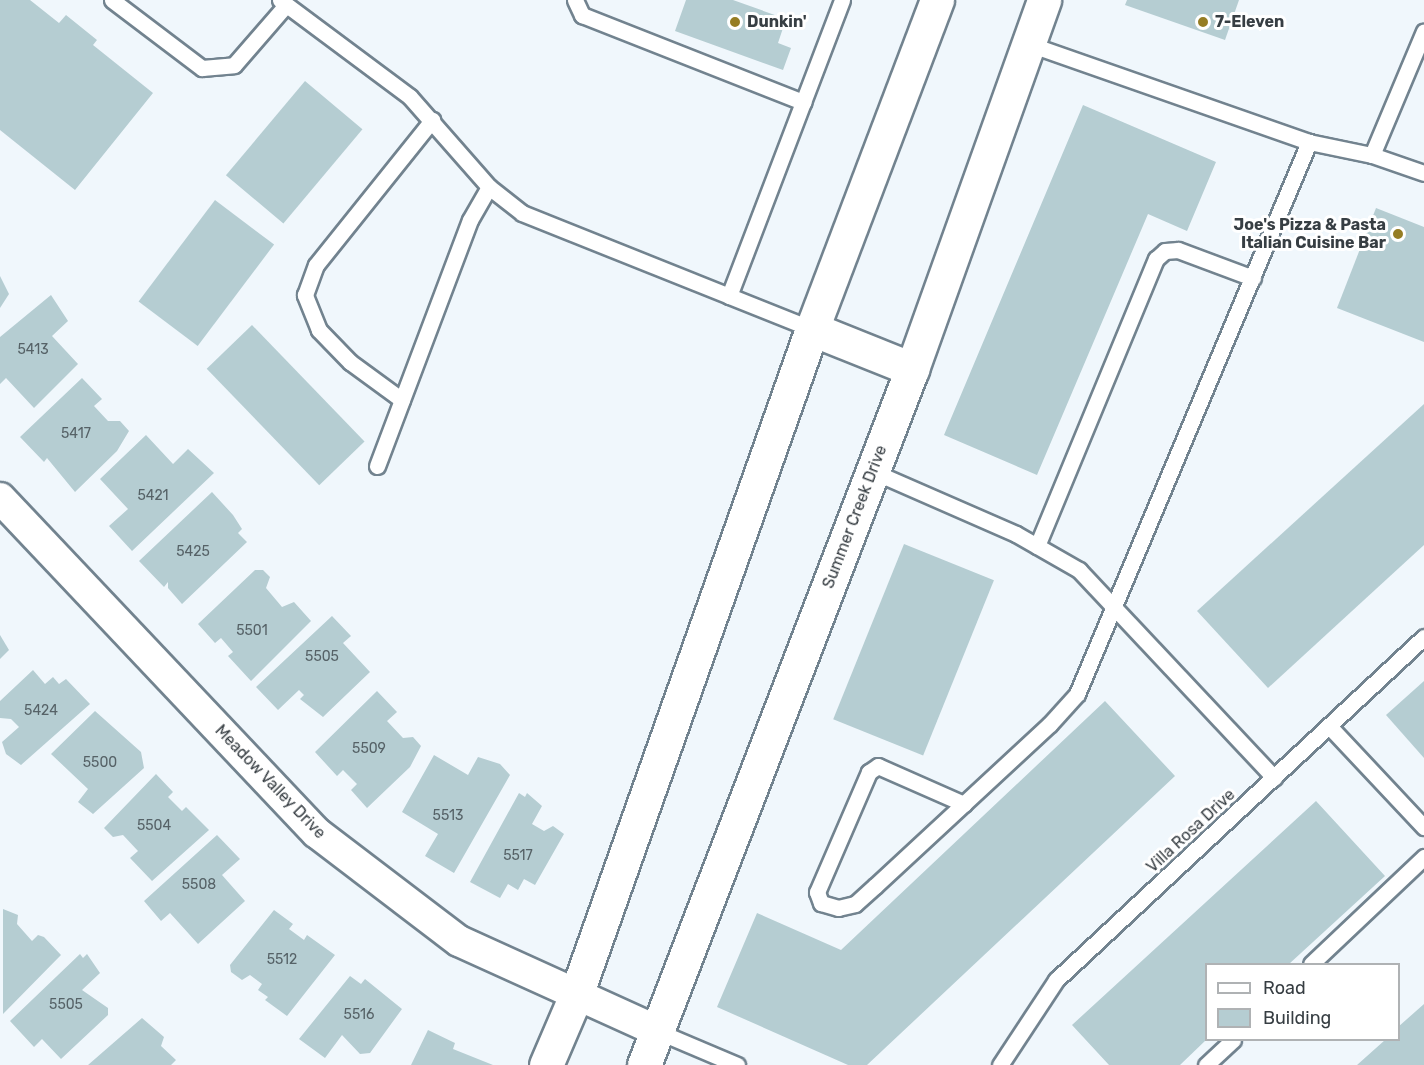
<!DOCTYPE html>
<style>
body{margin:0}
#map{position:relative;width:1424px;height:1065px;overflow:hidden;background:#f0f7fc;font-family:Rubik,sans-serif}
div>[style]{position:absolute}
.building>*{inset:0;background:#b5cdd2;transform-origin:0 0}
.roads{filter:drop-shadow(2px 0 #72838f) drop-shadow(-2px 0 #72838f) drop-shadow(0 2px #72838f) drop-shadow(0 -2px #72838f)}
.lane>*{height:15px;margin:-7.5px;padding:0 7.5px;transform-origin:7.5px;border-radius:7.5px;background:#fff}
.street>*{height:30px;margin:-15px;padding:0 15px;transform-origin:15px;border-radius:15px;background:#fff}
.secondary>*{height:33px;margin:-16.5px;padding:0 16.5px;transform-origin:16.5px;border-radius:16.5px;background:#fff}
.dots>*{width:16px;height:16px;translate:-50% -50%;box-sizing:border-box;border:3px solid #fff;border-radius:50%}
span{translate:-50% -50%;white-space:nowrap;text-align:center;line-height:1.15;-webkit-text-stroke:6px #fff;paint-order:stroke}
.number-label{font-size:14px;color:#566267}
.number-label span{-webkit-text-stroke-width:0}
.poi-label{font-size:16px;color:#373e43;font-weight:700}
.left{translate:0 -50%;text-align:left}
.right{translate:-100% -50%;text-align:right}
.street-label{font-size:16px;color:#373e43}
.legend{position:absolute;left:1205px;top:963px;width:195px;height:78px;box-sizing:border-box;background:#fff;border:2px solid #afb2b4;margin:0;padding:8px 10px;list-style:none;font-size:18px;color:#373e43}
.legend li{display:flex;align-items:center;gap:12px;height:30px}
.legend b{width:30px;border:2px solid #afb2b4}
</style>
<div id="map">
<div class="building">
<div style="clip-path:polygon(0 0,30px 0,59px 23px,66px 15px,97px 40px,93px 45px,153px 93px,75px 190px,0 130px)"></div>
<div style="clip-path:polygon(686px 0,733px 0,786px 19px,778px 43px,791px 48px,783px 70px,675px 31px)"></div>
<div style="clip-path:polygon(1127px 0,1239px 0,1225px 40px,1125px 5px)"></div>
<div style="left:305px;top:81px;width:75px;height:123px;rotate:40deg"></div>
<div style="clip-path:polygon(1083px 105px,1216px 162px,1187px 231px,1148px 214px,1037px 475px,944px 435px)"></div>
<div style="left:215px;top:200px;width:74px;height:127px;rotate:37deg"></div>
<div style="clip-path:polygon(1376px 208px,1424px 227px,1424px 342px,1337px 308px)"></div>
<div style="clip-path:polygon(0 276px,9px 294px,0 308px)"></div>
<div style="clip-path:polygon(51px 295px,68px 321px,52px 336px,78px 364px,34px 408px,6px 378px,0 384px,0 337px)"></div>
<div style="left:252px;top:325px;width:162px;height:63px;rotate:46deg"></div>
<div style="clip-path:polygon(82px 378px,102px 399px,94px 406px,108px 421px,120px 421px,129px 431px,117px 451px,75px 492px,47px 458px,44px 462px,20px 437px)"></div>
<div style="clip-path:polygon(1424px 404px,1424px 545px,1268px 688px,1197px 611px)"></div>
<div style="clip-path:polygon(146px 435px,173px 464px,188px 449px,214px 473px,132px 551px,109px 526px,128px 509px,100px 479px)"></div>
<div style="clip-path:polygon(212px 492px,233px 515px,242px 529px,238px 533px,247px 542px,182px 604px,168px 588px,168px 582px,164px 587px,139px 561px)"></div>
<div style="left:904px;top:544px;width:97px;height:189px;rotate:22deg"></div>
<div style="clip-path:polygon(255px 570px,263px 570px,270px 577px,266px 588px,282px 607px,294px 602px,311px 621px,251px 681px,228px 656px,233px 652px,221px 638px,215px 643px,198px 624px)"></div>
<div style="clip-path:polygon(332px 616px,351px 636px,343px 643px,370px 672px,323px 717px,300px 699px,304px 695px,299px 690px,278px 710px,256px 687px)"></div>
<div style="clip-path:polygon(0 635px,9px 650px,0 659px)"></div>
<div style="clip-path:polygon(33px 670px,45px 684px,53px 677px,59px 684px,66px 679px,90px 704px,21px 765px,6px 754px,2px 742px,19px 727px,11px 719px,0 718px,0 701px)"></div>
<div style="clip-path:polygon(1424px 681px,1424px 758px,1386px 715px)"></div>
<div style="clip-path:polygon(377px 691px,397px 712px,387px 721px,403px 738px,413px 737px,421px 746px,410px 767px,367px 808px,351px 790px,357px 784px,343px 770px,337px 776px,315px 752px)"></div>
<div style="clip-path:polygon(1105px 701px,1175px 776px,867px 1065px,848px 1065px,717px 1007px,757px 913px,841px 950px)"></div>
<div style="clip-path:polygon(95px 711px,141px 752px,144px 768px,93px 814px,78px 802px,88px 789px,51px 754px)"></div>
<div style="clip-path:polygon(434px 755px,468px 775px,478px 757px,500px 764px,510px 775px,454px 873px,425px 856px,438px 834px,402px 812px)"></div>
<div style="clip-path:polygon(156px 774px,173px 792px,168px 797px,182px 811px,186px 807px,209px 830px,152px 881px,130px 858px,138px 851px,123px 835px,113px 837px,104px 828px)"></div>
<div style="clip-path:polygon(519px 793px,525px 797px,527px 793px,542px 806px,532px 824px,544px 831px,553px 826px,564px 834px,535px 885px,524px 879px,518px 890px,508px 884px,500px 898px,470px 882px)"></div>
<div style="clip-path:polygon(1316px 801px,1385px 876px,1289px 964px,1206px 964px,1206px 1040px,1180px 1065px,1109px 1065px,1072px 1025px)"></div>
<div style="clip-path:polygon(217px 835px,240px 859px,222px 875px,245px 901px,198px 944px,170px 913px,161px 921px,144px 901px)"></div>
<div style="clip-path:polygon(3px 909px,18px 915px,17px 924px,32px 941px,38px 935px,44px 937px,61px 955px,3px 1014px)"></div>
<div style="clip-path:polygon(274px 910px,293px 924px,289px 929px,304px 940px,307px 935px,335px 955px,287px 1016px,265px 1000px,268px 997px,258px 990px,262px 984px,250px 975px,242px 980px,231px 972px,230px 965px)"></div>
<div style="clip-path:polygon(80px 954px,83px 958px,87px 954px,100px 973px,82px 990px,108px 1008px,108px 1015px,61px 1059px,42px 1039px,34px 1047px,10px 1021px)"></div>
<div style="clip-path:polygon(350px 976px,361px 984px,365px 979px,402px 1009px,370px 1053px,360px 1054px,342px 1035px,325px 1058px,299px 1039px)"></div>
<div style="clip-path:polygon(1424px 1004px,1424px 1065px,1357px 1065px,1385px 1040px,1398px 1040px,1398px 1027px)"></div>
<div style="clip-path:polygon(142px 1018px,164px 1037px,161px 1046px,176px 1060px,171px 1065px,88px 1065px)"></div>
<div style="clip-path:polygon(428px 1030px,455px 1043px,453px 1049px,493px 1065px,411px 1065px)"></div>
</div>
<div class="roads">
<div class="lane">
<div style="left:112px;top:0;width:113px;rotate:37.1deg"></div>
<div style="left:202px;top:68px;width:32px;rotate:-5deg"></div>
<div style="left:234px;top:65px;width:79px;rotate:-49.1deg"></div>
<div style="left:280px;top:0;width:162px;rotate:36.7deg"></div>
<div style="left:410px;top:97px;width:120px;rotate:48.7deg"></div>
<div style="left:489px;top:187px;width:42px;rotate:38.2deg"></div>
<div style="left:522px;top:213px;width:223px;rotate:21.8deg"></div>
<div style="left:575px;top:0;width:17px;rotate:65deg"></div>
<div style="left:582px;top:15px;width:238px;rotate:21.5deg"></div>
<div style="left:1029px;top:44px;width:297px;rotate:19.3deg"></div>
<div style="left:1309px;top:142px;width:64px;rotate:11.7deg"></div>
<div style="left:1372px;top:155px;width:134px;rotate:-67.2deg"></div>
<div style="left:1372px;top:155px;width:55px;rotate:19.1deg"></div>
<div style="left:812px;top:329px;width:89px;rotate:-158.3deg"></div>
<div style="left:729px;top:296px;width:317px;rotate:-69.1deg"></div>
<div style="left:402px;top:400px;width:64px;rotate:-143.8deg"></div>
<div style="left:350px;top:362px;width:45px;rotate:-134.1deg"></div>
<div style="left:319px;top:330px;width:38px;rotate:-112deg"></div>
<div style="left:305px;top:295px;width:32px;rotate:-70deg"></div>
<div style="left:316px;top:265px;width:186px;rotate:-51.3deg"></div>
<div style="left:377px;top:466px;width:263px;rotate:-69.3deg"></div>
<div style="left:470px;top:220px;width:38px;rotate:-60deg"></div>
<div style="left:872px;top:471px;width:157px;rotate:23.6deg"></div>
<div style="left:1016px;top:534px;width:73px;rotate:29.7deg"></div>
<div style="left:1079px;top:570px;width:285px;rotate:46.8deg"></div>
<div style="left:1037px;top:546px;width:311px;rotate:-67.5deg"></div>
<div style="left:1156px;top:259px;width:12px;rotate:-42deg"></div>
<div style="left:1165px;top:251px;width:13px;rotate:-4deg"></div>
<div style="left:1178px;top:250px;width:80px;rotate:20.5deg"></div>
<div style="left:1329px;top:726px;width:139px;rotate:46.8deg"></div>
<div style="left:964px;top:804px;width:94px;rotate:-156.2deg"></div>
<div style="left:878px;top:766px;width:11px;rotate:146deg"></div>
<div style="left:869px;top:772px;width:131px;rotate:113.4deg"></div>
<div style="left:817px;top:892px;width:12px;rotate:70deg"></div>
<div style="left:821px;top:903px;width:18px;rotate:16deg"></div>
<div style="left:838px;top:908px;width:17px;rotate:-13deg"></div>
<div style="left:855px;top:904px;width:27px;rotate:-42deg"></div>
<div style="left:875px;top:886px;width:238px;rotate:-42.8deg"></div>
<div style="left:1050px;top:724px;width:40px;rotate:-48deg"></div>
<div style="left:1077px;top:694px;width:599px;rotate:-67.2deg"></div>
<div style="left:1311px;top:964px;width:156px;rotate:-43.4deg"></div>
<div style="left:657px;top:1031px;width:87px;rotate:23deg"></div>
<div style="left:1000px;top:1065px;width:102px;rotate:-56.6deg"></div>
<div style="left:1056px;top:980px;width:503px;rotate:-42.99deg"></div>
<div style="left:1206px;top:1065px;width:37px;rotate:-43deg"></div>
</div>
<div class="street">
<div style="left:0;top:498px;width:461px;rotate:46.6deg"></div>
<div style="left:317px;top:833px;width:178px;rotate:37.3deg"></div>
<div style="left:459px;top:941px;width:217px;rotate:24.4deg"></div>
</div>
<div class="secondary">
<div style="left:812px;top:329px;width:108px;rotate:21.8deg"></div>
<div style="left:546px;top:1065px;width:76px;rotate:-66.8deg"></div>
<div style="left:576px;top:995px;width:707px;rotate:-70.49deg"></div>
<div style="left:812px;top:329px;width:352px;rotate:-69.2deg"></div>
<div style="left:644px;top:1065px;width:746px;rotate:-68.94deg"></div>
<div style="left:912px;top:369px;width:392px;rotate:-70.3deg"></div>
</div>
</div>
<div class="dots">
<div style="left:735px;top:22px;background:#957d24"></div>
<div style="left:1203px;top:22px;background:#957d24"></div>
<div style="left:1398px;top:234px;background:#957d24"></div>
</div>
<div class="number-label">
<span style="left:33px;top:350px">5413</span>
<span style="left:76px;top:434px">5417</span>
<span style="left:153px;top:496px">5421</span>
<span style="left:193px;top:552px">5425</span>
<span style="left:252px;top:631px">5501</span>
<span style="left:322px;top:657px">5505</span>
<span style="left:41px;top:711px">5424</span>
<span style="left:369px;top:749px">5509</span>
<span style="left:100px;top:763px">5500</span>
<span style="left:448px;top:816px">5513</span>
<span style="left:154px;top:826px">5504</span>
<span style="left:518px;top:856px">5517</span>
<span style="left:199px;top:885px">5508</span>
<span style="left:282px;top:960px">5512</span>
<span style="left:66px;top:1005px">5505</span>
<span style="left:359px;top:1015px">5516</span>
</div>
<div class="poi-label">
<span class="left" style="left:747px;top:22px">Dunkin'</span>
<span class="left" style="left:1215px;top:22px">7-Eleven</span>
<span class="right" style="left:1386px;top:234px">Joe's Pizza &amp; Pasta<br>Italian Cuisine Bar</span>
</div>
<div class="street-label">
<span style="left:855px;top:517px;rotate:-69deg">Summer Creek Drive</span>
<span style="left:270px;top:782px;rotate:46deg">Meadow Valley Drive</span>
<span style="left:1191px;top:831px;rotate:-43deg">Villa Rosa Drive</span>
</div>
<ul class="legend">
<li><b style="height:8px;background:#fff"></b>Road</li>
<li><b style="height:16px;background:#b5cdd2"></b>Building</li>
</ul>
</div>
